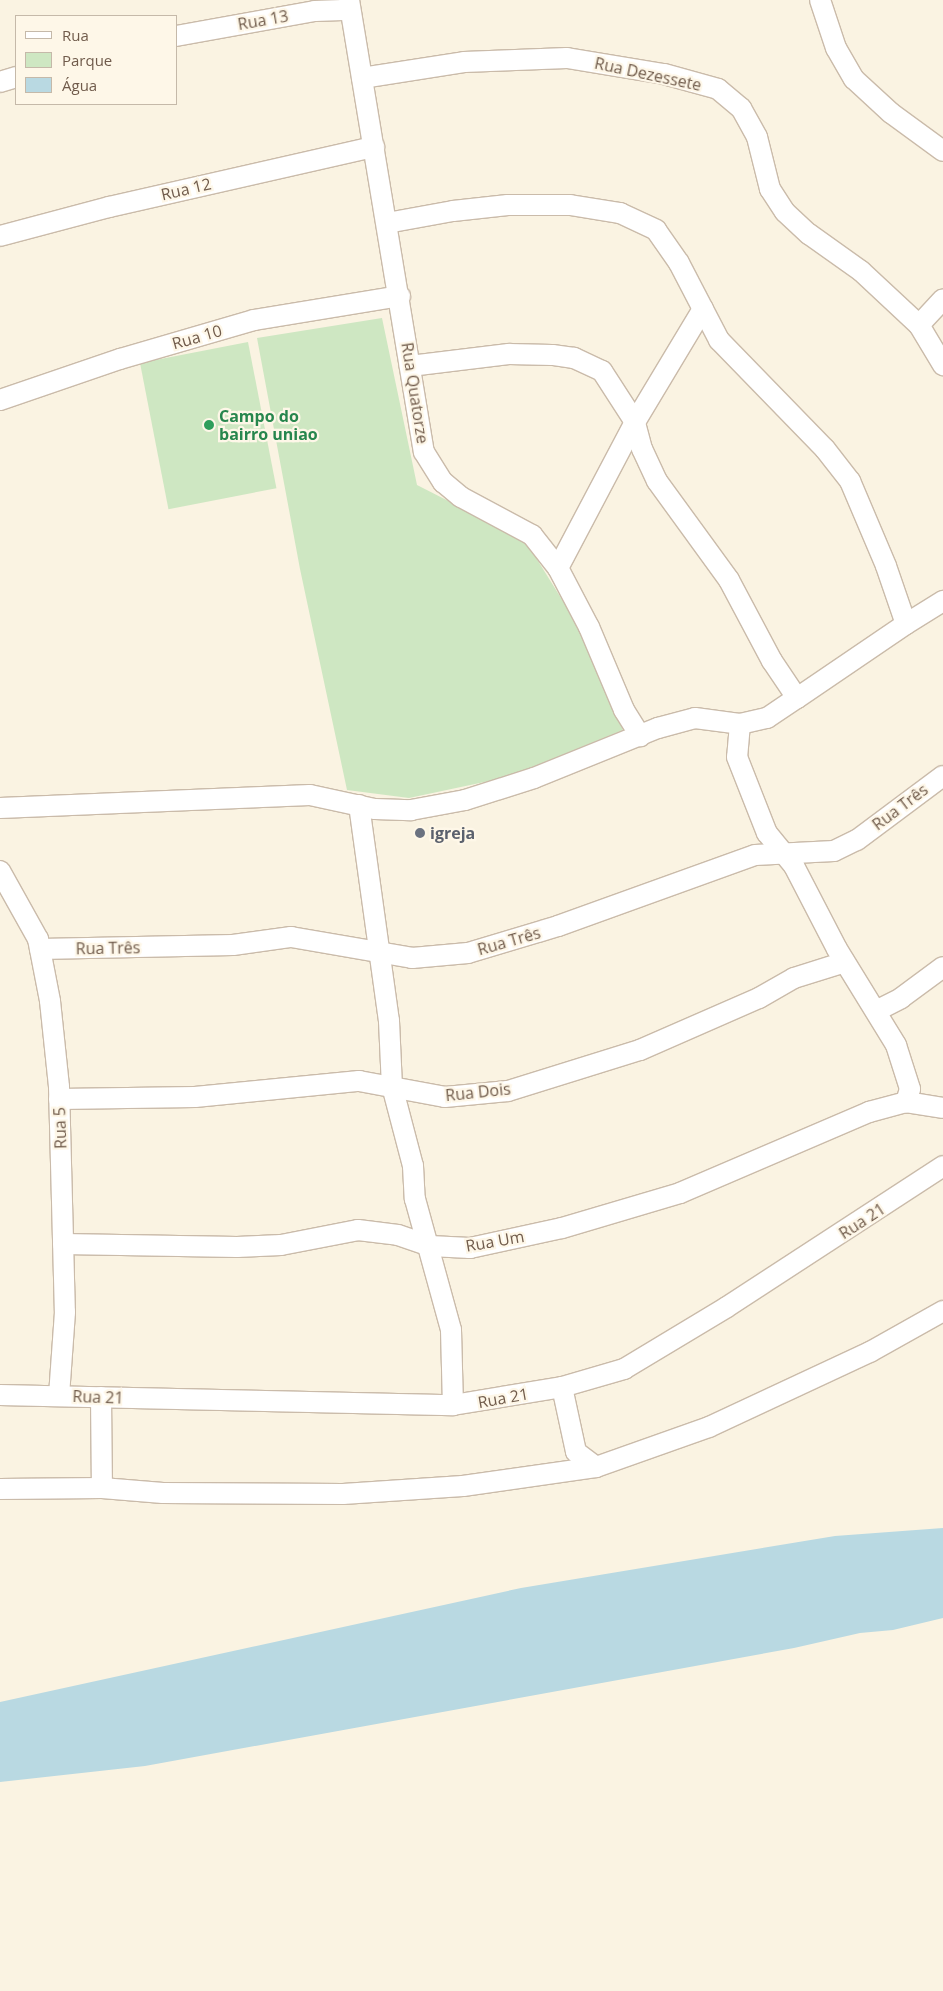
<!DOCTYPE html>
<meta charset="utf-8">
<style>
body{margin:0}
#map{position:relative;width:943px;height:1991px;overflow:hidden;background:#faf3e2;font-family:"Open Sans",sans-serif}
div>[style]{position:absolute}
.green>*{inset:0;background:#cee7c2;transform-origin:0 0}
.water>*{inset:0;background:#b9d9e2}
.roads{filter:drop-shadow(1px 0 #cabbaa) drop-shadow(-1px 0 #cabbaa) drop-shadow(0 1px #cabbaa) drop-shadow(0 -1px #cabbaa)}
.minor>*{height:20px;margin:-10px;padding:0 10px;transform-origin:10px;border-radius:10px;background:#fff}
.dots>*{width:14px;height:14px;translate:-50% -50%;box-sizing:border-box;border:2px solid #fef7e8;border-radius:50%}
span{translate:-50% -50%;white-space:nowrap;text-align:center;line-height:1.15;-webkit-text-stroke:4.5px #fef7e8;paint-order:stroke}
.street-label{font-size:16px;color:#705b4b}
.leisure-label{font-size:16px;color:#27864d;font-weight:700}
.left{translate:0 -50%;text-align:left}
.worship-label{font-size:16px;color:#5b616d;font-weight:700}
.legend{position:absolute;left:15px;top:15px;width:162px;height:90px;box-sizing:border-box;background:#fef7e8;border:1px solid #c5b9a9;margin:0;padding:6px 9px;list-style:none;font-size:15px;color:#705b4b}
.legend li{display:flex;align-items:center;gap:10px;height:25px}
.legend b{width:25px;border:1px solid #c5b9a9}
</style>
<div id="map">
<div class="green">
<div style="clip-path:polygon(382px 318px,417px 485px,525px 540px,579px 627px,623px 730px,508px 777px,409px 798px,347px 790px,300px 569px,257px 338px)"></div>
<div style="left:248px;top:342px;width:149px;height:110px;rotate:79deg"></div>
</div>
<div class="water">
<div style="clip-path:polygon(943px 1528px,943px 1618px,893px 1630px,860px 1633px,794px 1648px,145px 1766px,0 1782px,0 1702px,521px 1588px,835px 1536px)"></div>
</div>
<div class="roads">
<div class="minor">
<div style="left:349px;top:0;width:458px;rotate:80.6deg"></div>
<div style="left:424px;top:452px;width:36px;rotate:58deg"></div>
<div style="left:443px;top:482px;width:23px;rotate:40deg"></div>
<div style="left:461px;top:497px;width:81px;rotate:28.2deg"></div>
<div style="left:532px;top:535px;width:42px;rotate:51.8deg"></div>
<div style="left:558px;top:568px;width:67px;rotate:62.3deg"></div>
<div style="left:589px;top:627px;width:90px;rotate:67.1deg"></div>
<div style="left:624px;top:710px;width:31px;rotate:58deg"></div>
<div style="left:820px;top:0;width:51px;rotate:71.6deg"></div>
<div style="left:836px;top:48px;width:36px;rotate:60deg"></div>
<div style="left:854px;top:79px;width:50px;rotate:42.6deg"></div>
<div style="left:891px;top:113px;width:64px;rotate:36.2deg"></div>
<div style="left:176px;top:36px;width:141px;rotate:-10.2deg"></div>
<div style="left:315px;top:11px;width:35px;rotate:-2deg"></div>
<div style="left:362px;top:78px;width:103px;rotate:-8.9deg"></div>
<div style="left:464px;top:62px;width:103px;rotate:-2.2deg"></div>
<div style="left:567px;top:58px;width:98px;rotate:9.4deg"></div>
<div style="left:664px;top:74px;width:56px;rotate:15.5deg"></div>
<div style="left:718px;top:89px;width:30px;rotate:40deg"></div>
<div style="left:741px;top:108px;width:33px;rotate:61deg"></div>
<div style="left:757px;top:137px;width:54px;rotate:76deg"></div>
<div style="left:770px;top:189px;width:27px;rotate:57deg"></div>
<div style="left:785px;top:212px;width:33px;rotate:43deg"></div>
<div style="left:809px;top:234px;width:64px;rotate:35.4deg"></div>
<div style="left:861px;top:271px;width:79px;rotate:43deg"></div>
<div style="left:919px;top:325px;width:47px;rotate:59deg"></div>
<div style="left:0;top:82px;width:17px;rotate:-17deg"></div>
<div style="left:387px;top:223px;width:67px;rotate:-10.3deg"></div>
<div style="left:453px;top:211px;width:55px;rotate:-6.2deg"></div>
<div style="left:508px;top:205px;width:62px"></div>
<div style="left:570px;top:205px;width:51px;rotate:9.1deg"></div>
<div style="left:620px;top:213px;width:40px;rotate:25deg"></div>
<div style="left:656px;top:230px;width:40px;rotate:55.1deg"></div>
<div style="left:679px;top:263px;width:87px;rotate:62.5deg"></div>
<div style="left:719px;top:340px;width:152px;rotate:45.8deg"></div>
<div style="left:825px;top:449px;width:41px;rotate:52deg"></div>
<div style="left:850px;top:481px;width:92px;rotate:67deg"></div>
<div style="left:886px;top:566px;width:61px;rotate:71deg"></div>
<div style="left:906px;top:624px;width:132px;rotate:145.8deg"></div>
<div style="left:797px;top:698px;width:45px;rotate:-124deg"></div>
<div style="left:772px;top:661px;width:92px;rotate:-118deg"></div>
<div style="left:729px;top:580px;width:122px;rotate:-126deg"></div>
<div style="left:657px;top:481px;width:35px;rotate:-115deg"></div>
<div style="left:642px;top:449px;width:28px;rotate:-105deg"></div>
<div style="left:635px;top:422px;width:61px;rotate:-122.9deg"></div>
<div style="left:602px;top:371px;width:31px;rotate:-155deg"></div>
<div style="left:574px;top:358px;width:22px;rotate:-172deg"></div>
<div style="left:552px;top:355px;width:43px;rotate:-178.7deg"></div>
<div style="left:509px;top:354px;width:100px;rotate:173.1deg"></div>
<div style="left:0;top:236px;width:113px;rotate:-14.9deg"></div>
<div style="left:109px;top:207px;width:272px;rotate:-12.8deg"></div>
<div style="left:919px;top:325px;width:35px;rotate:-47deg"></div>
<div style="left:0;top:400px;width:127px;rotate:-18.9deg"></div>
<div style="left:120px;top:359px;width:140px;rotate:-16.2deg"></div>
<div style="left:254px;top:320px;width:148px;rotate:-9.3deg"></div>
<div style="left:558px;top:568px;width:165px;rotate:-62.2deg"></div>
<div style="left:635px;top:422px;width:132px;rotate:-59deg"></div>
<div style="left:906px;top:624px;width:44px;rotate:-31.9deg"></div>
<div style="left:740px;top:724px;width:28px;rotate:-13deg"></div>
<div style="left:767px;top:718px;width:36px;rotate:-34deg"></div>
<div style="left:359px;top:805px;width:218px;rotate:82.1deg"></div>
<div style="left:389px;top:1021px;width:65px;rotate:87.4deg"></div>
<div style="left:392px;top:1086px;width:83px;rotate:75.3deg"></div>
<div style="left:413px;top:1166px;width:33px;rotate:87deg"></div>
<div style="left:415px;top:1199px;width:136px;rotate:74.6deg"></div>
<div style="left:451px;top:1330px;width:75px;rotate:88.5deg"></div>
<div style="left:0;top:808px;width:310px;rotate:-2.4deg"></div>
<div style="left:310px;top:795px;width:66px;rotate:12.2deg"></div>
<div style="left:375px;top:809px;width:36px;rotate:2deg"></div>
<div style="left:411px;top:810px;width:55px;rotate:-10.5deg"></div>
<div style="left:465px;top:800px;width:72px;rotate:-17.7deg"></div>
<div style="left:534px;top:778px;width:134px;rotate:-22deg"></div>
<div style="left:658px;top:728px;width:38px;rotate:-15deg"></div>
<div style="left:695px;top:718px;width:45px;rotate:7.6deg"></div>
<div style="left:740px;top:724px;width:33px;rotate:95deg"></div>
<div style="left:737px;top:757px;width:82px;rotate:68.5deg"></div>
<div style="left:767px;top:833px;width:43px;rotate:50.7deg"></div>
<div style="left:794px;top:866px;width:93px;rotate:62.6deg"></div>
<div style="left:837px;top:949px;width:113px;rotate:58.4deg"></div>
<div style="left:896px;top:1045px;width:46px;rotate:72.3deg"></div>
<div style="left:910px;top:1089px;width:14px;rotate:107deg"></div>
<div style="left:906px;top:1102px;width:37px;rotate:9deg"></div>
<div style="left:0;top:871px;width:78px;rotate:60.8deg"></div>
<div style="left:38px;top:939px;width:63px;rotate:79deg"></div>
<div style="left:50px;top:1001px;width:86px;rotate:84deg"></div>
<div style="left:59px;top:1087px;width:225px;rotate:88.5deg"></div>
<div style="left:65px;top:1312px;width:84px;rotate:94.1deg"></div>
<div style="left:40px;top:949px;width:193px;rotate:-1.2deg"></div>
<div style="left:233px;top:945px;width:59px;rotate:-7.9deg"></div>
<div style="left:291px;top:937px;width:123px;rotate:9.8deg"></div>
<div style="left:412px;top:958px;width:56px;rotate:-5.1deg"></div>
<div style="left:468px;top:953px;width:94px;rotate:-16.7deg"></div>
<div style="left:558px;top:926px;width:209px;rotate:-19.8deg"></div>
<div style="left:755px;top:855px;width:79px;rotate:-2.9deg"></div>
<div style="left:834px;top:851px;width:25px;rotate:-26deg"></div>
<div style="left:857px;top:840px;width:107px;rotate:-36.7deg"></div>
<div style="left:876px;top:1011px;width:28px;rotate:-27deg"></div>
<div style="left:901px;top:998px;width:52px;rotate:-36.4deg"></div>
<div style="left:59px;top:1099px;width:136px;rotate:-0.8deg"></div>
<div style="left:195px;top:1097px;width:165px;rotate:-5.6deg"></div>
<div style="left:359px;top:1081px;width:87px;rotate:10.5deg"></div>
<div style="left:445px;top:1097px;width:63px;rotate:-5.4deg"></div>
<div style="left:508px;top:1091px;width:138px;rotate:-17.3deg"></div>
<div style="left:640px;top:1050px;width:130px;rotate:-23.6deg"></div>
<div style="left:759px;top:998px;width:40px;rotate:-29.7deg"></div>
<div style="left:794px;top:978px;width:53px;rotate:-17.4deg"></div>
<div style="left:63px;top:1244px;width:174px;rotate:1deg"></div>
<div style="left:237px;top:1247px;width:44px;rotate:-2.6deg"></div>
<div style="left:281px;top:1245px;width:78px;rotate:-11deg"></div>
<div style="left:358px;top:1230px;width:40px;rotate:7.1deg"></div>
<div style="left:398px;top:1235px;width:34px;rotate:19deg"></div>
<div style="left:430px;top:1246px;width:40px;rotate:2.9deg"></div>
<div style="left:470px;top:1248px;width:94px;rotate:-12.3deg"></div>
<div style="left:562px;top:1228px;width:123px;rotate:-16.5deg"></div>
<div style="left:680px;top:1193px;width:206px;rotate:-23.2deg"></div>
<div style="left:869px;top:1112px;width:38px;rotate:-15deg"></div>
<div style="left:562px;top:1387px;width:66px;rotate:77.8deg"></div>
<div style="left:576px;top:1452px;width:25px;rotate:37deg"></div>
<div style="left:0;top:1395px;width:453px;rotate:1.3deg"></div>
<div style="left:453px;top:1405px;width:110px;rotate:-9.4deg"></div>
<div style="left:562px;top:1387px;width:65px;rotate:-16.2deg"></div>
<div style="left:624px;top:1369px;width:120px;rotate:-31deg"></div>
<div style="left:727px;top:1307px;width:258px;rotate:-33.1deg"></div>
<div style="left:101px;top:1397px;width:91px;rotate:89.4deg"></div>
<div style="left:0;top:1489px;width:102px;rotate:-0.6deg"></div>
<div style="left:102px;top:1488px;width:61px;rotate:4.7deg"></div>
<div style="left:163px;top:1493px;width:180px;rotate:0.3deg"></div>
<div style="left:343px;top:1494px;width:120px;rotate:-3.8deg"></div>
<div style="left:463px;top:1486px;width:134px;rotate:-8.1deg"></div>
<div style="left:596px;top:1467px;width:120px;rotate:-19.5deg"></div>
<div style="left:709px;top:1427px;width:178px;rotate:-25deg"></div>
<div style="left:870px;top:1352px;width:84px;rotate:-29.3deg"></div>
</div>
</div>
<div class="dots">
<div style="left:209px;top:425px;background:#2e9e5b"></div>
<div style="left:420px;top:833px;background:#6b7280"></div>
</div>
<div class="street-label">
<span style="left:263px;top:20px;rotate:-10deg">Rua 13</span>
<span style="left:648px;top:74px;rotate:12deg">Rua Dezessete</span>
<span style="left:186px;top:189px;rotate:-13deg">Rua 12</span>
<span style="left:197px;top:337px;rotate:-16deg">Rua 10</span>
<span style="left:415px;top:393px;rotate:81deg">Rua Quatorze</span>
<span style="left:900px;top:807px;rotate:-37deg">Rua Três</span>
<span style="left:509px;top:941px;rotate:-16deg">Rua Três</span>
<span style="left:108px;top:948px;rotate:-1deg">Rua Três</span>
<span style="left:478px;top:1092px;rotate:-6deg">Rua Dois</span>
<span style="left:60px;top:1128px;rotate:-92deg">Rua 5</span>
<span style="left:862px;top:1221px;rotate:-33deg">Rua 21</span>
<span style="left:495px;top:1241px;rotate:-10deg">Rua Um</span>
<span style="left:98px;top:1397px;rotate:2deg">Rua 21</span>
<span style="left:503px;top:1398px;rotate:-10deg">Rua 21</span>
</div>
<div class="leisure-label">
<span class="left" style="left:219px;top:425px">Campo do<br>bairro uniao</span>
</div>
<div class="worship-label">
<span class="left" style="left:430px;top:833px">igreja</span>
</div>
<ul class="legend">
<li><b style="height:6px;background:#fff"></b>Rua</li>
<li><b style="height:14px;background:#cee7c2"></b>Parque</li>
<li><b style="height:14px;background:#b9d9e2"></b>Água</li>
</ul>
</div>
